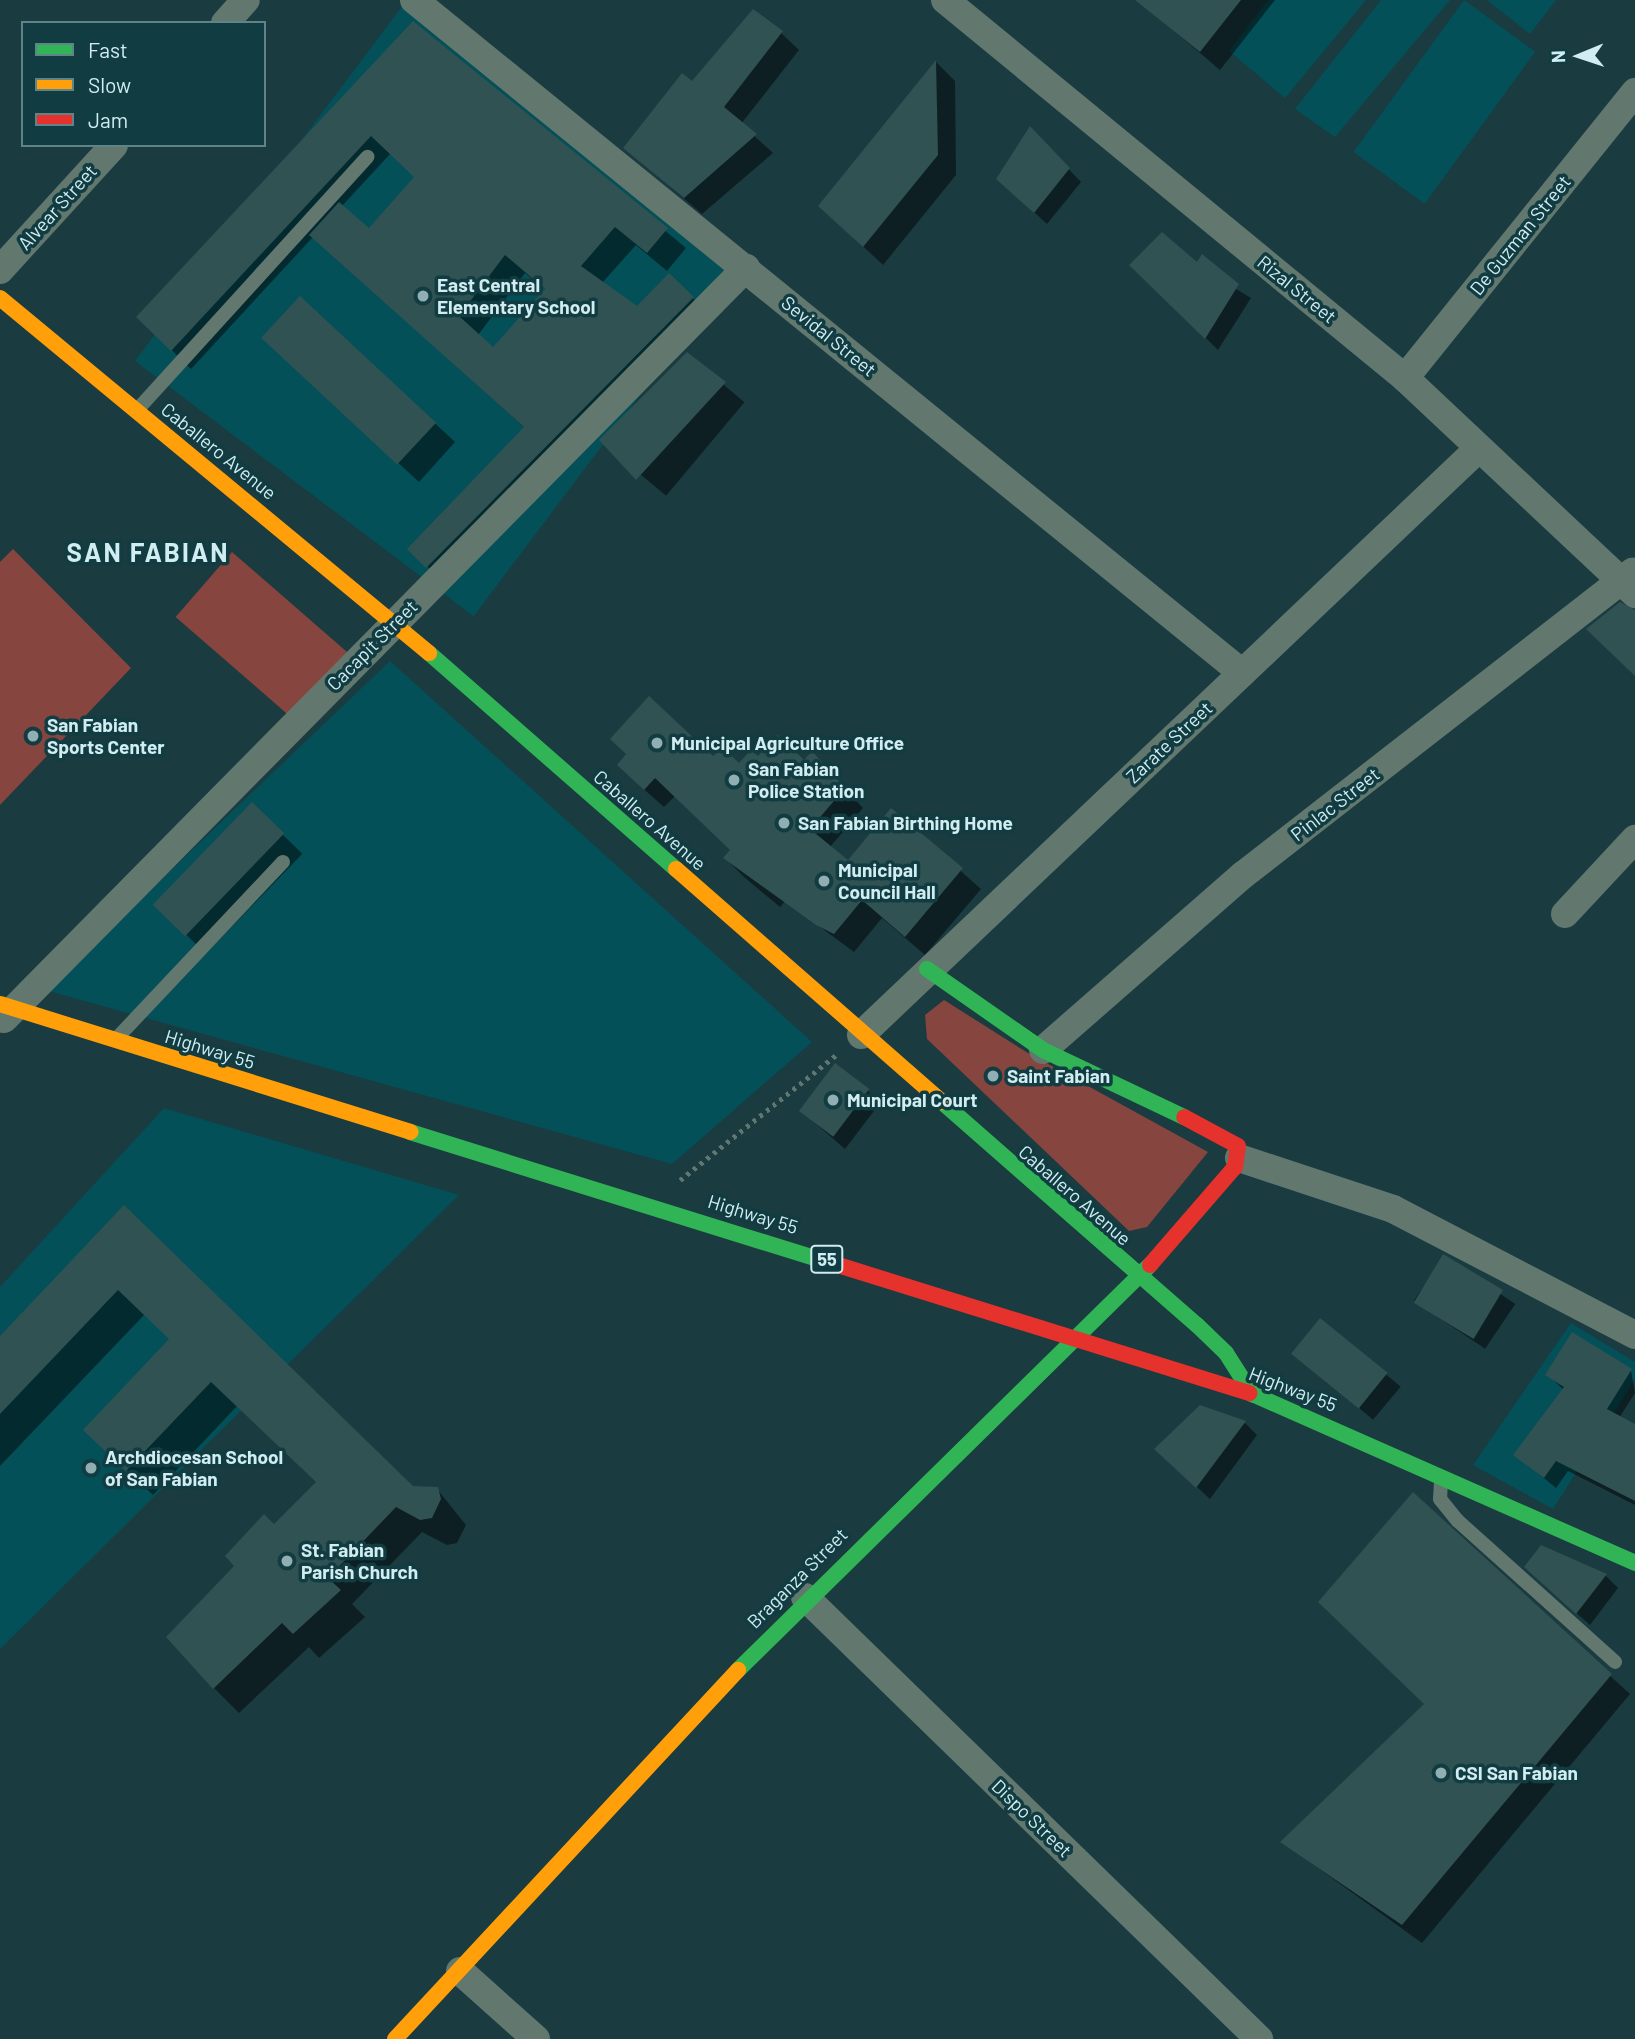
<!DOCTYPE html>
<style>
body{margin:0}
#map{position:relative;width:1635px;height:2039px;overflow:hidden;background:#1a3b40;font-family:Barlow,sans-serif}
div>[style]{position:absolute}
.built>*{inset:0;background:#045058;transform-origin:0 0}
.green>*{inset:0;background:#86453e;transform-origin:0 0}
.shadow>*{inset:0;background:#0007;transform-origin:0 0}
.building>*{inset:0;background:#305253;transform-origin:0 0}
.path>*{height:4.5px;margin-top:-2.25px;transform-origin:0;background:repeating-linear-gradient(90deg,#607670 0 3.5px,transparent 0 8.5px)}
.lane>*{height:14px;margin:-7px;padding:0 7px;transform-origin:7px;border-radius:7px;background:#62786e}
.street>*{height:28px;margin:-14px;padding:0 14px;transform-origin:14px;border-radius:14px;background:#62786e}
.fast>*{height:16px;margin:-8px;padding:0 8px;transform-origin:8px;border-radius:8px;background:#30b455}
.slow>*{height:16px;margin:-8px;padding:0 8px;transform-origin:8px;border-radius:8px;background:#ff9f0a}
.jam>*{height:16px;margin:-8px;padding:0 8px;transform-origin:8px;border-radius:8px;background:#e5322d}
.dots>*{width:19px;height:19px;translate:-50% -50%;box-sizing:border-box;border:4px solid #113c42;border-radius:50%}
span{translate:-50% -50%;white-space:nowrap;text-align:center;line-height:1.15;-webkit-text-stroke:7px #113c42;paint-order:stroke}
.shield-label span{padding:2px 5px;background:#113c42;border:2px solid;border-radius:5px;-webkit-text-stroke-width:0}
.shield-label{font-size:18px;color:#d1edf1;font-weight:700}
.street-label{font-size:19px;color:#d1edf1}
.poi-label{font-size:19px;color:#d1edf1;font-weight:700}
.left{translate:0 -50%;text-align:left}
.district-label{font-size:26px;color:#d1edf1;font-weight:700;letter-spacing:2px}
.legend{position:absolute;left:21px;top:21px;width:245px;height:126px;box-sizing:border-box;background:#113c42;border:2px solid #5e8388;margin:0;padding:9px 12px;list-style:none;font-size:21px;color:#d1edf1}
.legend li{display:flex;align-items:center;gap:14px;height:35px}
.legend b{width:35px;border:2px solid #5e8388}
.north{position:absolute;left:1544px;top:21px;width:70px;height:70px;-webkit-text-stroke:5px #113c42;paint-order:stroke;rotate:268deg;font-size:19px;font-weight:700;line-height:28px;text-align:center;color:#d1edf1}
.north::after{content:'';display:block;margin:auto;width:24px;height:32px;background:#d1edf1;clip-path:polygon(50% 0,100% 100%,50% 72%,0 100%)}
</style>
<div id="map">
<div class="built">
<div style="left:407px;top:0;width:424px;height:452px;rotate:37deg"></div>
<div style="clip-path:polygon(1268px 0,1366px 0,1285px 98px,1229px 51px)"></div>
<div style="clip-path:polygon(1381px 0,1450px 0,1335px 137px,1295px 109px)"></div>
<div style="left:1464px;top:0;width:88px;height:188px;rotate:36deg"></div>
<div style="clip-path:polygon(1487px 0,1556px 0,1530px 34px)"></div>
<div style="clip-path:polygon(390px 661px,812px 1042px,672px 1164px,45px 990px)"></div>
<div style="clip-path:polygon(164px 1108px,459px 1195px,0 1649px,0 1287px)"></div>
<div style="clip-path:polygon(1571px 1323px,1635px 1362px,1635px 1379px,1553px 1509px,1473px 1465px)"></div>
</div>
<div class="green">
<div style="clip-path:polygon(13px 549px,131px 668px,0 805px,0 562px)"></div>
<div style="left:232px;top:552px;width:157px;height:86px;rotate:41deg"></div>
<div style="clip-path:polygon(944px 1000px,1028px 1053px,1208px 1152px,1147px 1227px,1129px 1231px,927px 1039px,925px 1015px)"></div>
</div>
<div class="shadow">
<div style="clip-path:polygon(1156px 0,1275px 0,1220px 70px,1148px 9px)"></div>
<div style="clip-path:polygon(evenodd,413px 23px,686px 248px,667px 271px,636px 245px,602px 283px,637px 308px,669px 275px,712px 317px,447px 586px,410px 549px,525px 428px,313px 237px,191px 369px,138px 317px,413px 23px,391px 153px,416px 177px,369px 230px,341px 207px,391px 153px,413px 23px,525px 273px,546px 290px,494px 349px,478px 335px,525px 273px)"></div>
<div style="clip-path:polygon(781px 33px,799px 50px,741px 124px,773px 153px,702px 214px,625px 148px)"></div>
<div style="clip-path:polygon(936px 62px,955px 81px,956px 175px,883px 265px,820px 206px)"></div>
<div style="clip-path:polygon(1042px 141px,1081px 182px,1047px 224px,1011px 191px)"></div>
<div style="clip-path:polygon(1132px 265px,1197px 265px,1251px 298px,1218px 350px)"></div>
<div style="clip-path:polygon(300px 298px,455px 442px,419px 482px,283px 357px)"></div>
<div style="left:687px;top:354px;width:75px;height:122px;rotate:40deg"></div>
<div style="clip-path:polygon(812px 753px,863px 808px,830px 847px,848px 862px,892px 810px,981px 889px,925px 955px,882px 918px,854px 952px,785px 901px,780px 907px,744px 877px,725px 858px,732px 850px,675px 796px,664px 807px,638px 784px,713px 758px,739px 765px,758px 759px,805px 763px)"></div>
<div style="left:252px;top:805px;width:70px;height:139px;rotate:44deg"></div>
<div style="clip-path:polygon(868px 1091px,880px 1103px,845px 1149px,800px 1110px)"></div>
<div style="clip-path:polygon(124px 1207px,412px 1488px,437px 1489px,466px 1525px,457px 1543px,447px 1545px,422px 1532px,352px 1604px,365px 1617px,319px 1658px,309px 1647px,239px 1713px,214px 1688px,274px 1526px,318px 1483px,237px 1406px,153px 1495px,111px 1455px,171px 1340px,145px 1314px,0 1466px,0 1338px)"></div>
<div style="left:1444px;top:1256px;width:86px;height:54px;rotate:34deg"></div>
<div style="left:1321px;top:1320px;width:104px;height:43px;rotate:40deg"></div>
<div style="clip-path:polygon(1631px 1371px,1635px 1393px,1619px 1418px,1635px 1426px,1635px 1505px,1568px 1471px,1556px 1488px,1516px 1455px,1564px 1390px,1548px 1375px)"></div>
<div style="clip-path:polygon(1245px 1423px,1257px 1435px,1210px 1499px,1169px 1461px)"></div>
<div style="clip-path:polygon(1413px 1495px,1630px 1694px,1422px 1943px,1282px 1842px,1426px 1704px)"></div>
<div style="clip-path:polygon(1541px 1547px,1606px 1576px,1618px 1588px,1590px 1625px,1539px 1580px)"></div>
</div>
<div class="building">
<div style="clip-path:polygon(1135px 0,1241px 0,1200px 52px)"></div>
<div style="clip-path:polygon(753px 9px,783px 31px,724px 107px,757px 134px,684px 198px,623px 148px,682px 73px,692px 81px)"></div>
<div style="clip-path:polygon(evenodd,413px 21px,668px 228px,647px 253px,615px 227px,581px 266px,637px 306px,669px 273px,694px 297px,426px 568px,407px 549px,524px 427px,309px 235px,339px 202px,369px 228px,414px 177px,371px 136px,171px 351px,136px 317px,413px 21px,505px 255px,545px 289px,493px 347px,459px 316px,505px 255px)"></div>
<div style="clip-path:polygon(936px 60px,938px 155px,863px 247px,818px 206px)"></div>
<div style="clip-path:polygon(1030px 126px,1070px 168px,1034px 213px,996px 179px)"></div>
<div style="clip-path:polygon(1162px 232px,1197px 262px,1202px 254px,1239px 284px,1205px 339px,1129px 265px)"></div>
<div style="left:300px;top:296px;width:186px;height:57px;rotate:43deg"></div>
<div style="clip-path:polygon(687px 352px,726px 382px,636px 480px,599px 440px)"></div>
<div style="clip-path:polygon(1620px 602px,1635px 610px,1635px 676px,1586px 629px)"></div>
<div style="clip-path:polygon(649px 696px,713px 756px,722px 747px,739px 763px,751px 750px,758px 756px,778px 735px,804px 760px,812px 751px,845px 788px,810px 829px,848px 860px,891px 808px,963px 868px,905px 937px,862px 900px,834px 934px,816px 925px,723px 858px,730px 850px,655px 778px,644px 790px,617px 765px,626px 754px,610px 739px)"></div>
<div style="left:252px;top:802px;width:45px;height:143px;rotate:44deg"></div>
<div style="left:835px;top:1063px;width:43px;height:60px;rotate:37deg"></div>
<div style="clip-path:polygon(124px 1205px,413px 1486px,438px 1487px,441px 1499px,432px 1518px,420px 1520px,396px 1507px,328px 1578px,341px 1590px,293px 1634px,282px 1623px,213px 1689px,166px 1637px,234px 1566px,225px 1556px,264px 1514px,274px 1524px,316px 1482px,211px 1382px,126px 1471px,83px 1430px,169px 1339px,118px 1290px,0 1414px,0 1336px)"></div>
<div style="left:1443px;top:1254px;width:70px;height:57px;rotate:31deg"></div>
<div style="left:1320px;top:1318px;width:87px;height:46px;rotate:39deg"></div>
<div style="clip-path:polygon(1572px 1332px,1632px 1369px,1607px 1409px,1635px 1424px,1635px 1501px,1556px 1461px,1544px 1478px,1513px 1455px,1564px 1387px,1545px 1375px)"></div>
<div style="clip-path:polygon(1200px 1405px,1246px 1421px,1196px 1488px,1154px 1449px)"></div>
<div style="clip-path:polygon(1413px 1492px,1612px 1674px,1402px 1925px,1280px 1842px,1424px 1704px,1318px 1602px)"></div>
<div style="clip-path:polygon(1541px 1545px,1607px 1574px,1576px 1614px,1524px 1567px)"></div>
</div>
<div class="path">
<div style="left:680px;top:1180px;width:201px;rotate:-38.7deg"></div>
</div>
<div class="lane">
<div style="left:138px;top:409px;width:341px;rotate:-47.7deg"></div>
<div style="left:117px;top:1038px;width:242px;rotate:-46.7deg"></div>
<div style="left:1441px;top:1481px;width:18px;rotate:93deg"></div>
<div style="left:1440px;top:1499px;width:28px;rotate:51deg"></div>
<div style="left:1458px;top:1521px;width:211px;rotate:41.9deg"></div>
</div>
<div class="street">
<div style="left:414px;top:0;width:1067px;rotate:39.1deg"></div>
<div style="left:945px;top:0;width:595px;rotate:39.41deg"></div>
<div style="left:1405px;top:378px;width:316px;rotate:43.2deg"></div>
<div style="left:225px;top:23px;width:31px;rotate:-48deg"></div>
<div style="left:0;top:270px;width:169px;rotate:-47.6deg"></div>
<div style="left:1405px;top:378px;width:367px;rotate:-51.2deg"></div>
<div style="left:1565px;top:914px;width:103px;rotate:-47deg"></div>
<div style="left:4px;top:1019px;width:1056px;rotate:-45.35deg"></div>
<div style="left:861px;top:1035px;width:851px;rotate:-43.52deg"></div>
<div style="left:1043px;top:1050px;width:266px;rotate:-41.2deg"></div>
<div style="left:1243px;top:875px;width:494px;rotate:-37.9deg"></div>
<div style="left:1239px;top:1158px;width:162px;rotate:18.3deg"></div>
<div style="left:1393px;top:1209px;width:273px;rotate:27.5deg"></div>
<div style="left:805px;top:1597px;width:634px;rotate:44.23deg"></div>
<div style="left:460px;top:1971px;width:102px;rotate:41.8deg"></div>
</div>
<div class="fast">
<div style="left:429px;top:653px;width:328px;rotate:41.2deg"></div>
<div style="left:927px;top:969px;width:141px;rotate:34.9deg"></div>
<div style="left:1043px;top:1050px;width:156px;rotate:25.4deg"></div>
<div style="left:942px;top:1102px;width:339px;rotate:41.2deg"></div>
<div style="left:1197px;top:1325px;width:40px;rotate:44deg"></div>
<div style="left:1226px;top:1353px;width:49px;rotate:57.6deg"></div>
<div style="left:410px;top:1132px;width:448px;rotate:17.3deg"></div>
<div style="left:1250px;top:1393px;width:421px;rotate:23.8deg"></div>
<div style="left:738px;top:1670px;width:578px;rotate:-44.51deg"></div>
</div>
<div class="slow">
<div style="left:0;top:298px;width:557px;rotate:39.61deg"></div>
<div style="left:676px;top:869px;width:354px;rotate:41.2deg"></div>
<div style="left:0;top:1004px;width:430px;rotate:17.3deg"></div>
<div style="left:395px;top:2039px;width:504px;rotate:-47.09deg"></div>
</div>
<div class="jam">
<div style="left:838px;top:1265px;width:431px;rotate:17.3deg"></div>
<div style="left:1150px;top:1265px;width:130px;rotate:-49.1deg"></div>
<div style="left:1235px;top:1167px;width:21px;rotate:-82deg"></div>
<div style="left:1238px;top:1146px;width:61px;rotate:-151.8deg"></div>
</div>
<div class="dots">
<div style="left:423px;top:296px;background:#91afb3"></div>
<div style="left:33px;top:736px;background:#91afb3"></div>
<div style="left:657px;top:743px;background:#91afb3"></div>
<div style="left:734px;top:780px;background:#91afb3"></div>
<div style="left:784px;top:823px;background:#91afb3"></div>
<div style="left:824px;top:881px;background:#91afb3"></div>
<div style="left:993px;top:1076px;background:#91afb3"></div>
<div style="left:833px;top:1100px;background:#91afb3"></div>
<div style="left:91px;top:1468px;background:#91afb3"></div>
<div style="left:287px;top:1561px;background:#91afb3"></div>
<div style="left:1441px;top:1773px;background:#91afb3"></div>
</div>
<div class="shield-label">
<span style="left:827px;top:1259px">55</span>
</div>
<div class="street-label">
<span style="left:57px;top:207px;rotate:-48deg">Alvear Street</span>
<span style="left:1520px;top:235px;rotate:-51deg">De Guzman Street</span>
<span style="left:1297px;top:289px;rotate:39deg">Rizal Street</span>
<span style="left:829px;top:336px;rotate:39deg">Sevidal Street</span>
<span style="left:219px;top:451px;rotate:39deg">Caballero Avenue</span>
<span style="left:372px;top:645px;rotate:-45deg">Cacapit Street</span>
<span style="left:1169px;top:742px;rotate:-43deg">Zarate Street</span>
<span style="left:1335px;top:804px;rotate:-38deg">Pinlac Street</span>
<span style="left:650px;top:820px;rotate:41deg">Caballero Avenue</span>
<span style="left:210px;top:1049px;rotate:17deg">Highway 55</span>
<span style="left:1075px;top:1195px;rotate:41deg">Caballero Avenue</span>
<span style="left:753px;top:1214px;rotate:17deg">Highway 55</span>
<span style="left:1293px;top:1389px;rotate:21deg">Highway 55</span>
<span style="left:797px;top:1578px;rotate:-45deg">Braganza Street</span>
<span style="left:1032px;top:1818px;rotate:44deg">Dispo Street</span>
</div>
<div class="poi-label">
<span class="left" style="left:437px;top:296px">East Central<br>Elementary School</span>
<span class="left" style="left:47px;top:736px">San Fabian<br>Sports Center</span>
<span class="left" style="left:671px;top:743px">Municipal Agriculture Office</span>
<span class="left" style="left:748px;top:780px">San Fabian<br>Police Station</span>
<span class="left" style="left:798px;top:823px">San Fabian Birthing Home</span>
<span class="left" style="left:838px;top:881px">Municipal<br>Council Hall</span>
<span class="left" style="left:1007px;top:1076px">Saint Fabian</span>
<span class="left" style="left:847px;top:1100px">Municipal Court</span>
<span class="left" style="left:105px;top:1468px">Archdiocesan School<br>of San Fabian</span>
<span class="left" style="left:301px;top:1561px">St. Fabian<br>Parish Church</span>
<span class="left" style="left:1455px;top:1773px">CSI San Fabian</span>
</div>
<div class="district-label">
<span style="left:148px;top:552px">SAN FABIAN</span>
</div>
<ul class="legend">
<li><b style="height:9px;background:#30b455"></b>Fast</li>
<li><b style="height:9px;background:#ff9f0a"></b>Slow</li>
<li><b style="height:9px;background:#e5322d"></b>Jam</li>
</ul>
<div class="north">N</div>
</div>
